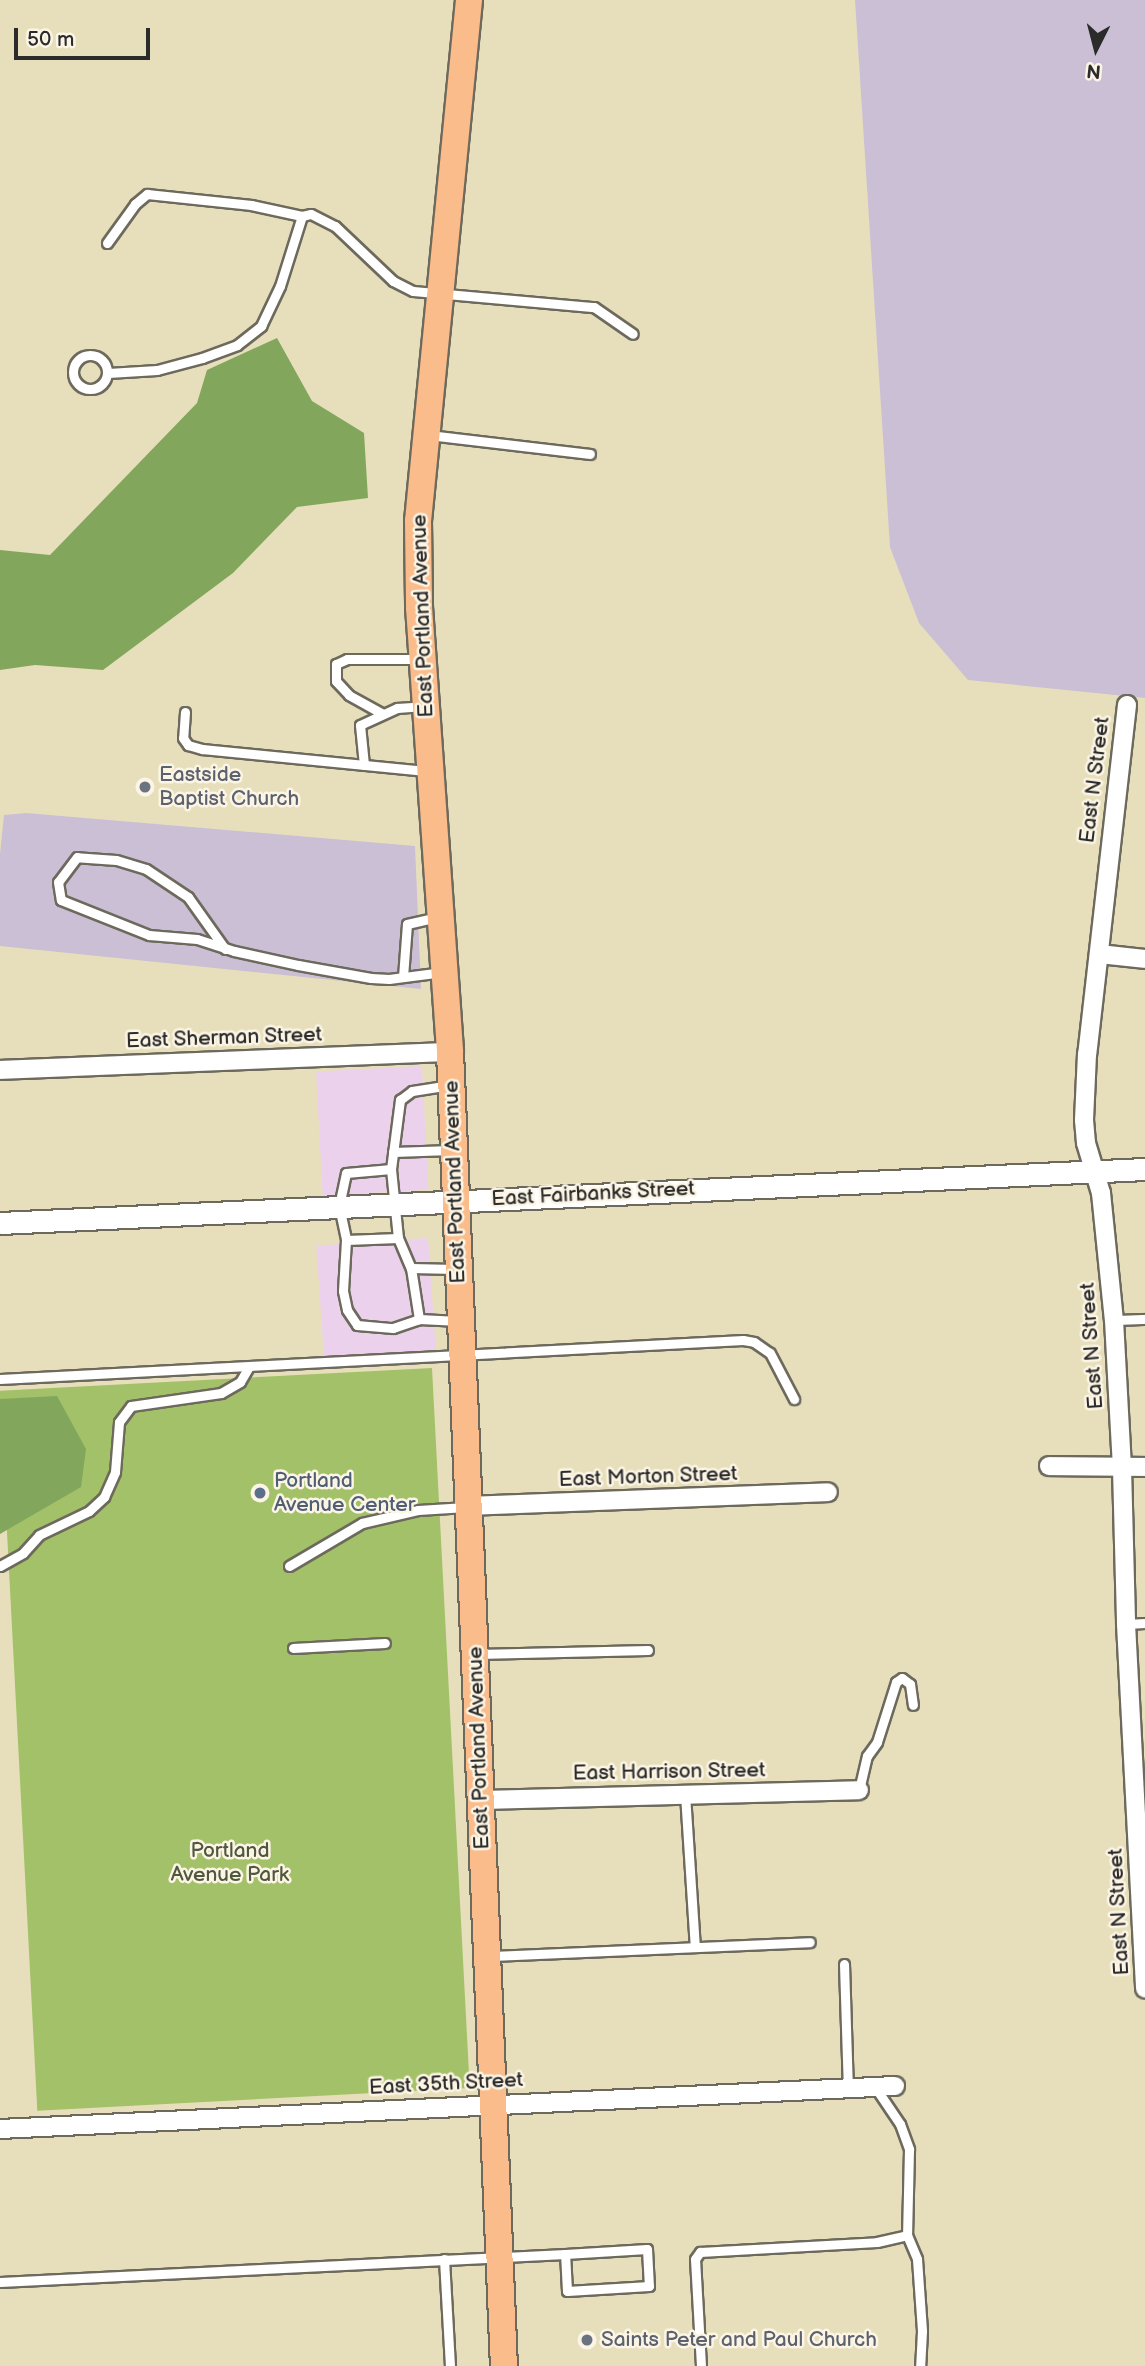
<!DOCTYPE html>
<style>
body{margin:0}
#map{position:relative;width:1145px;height:2366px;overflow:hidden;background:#e7dfbb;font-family:"Balsamiq Sans",sans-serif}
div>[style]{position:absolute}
.built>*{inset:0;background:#ebd1ec;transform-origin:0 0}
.industrial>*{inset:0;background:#cbbfd6}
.green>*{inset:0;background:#a3c168;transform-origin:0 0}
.forest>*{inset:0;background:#82a75c}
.roads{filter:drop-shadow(2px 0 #6d6a5d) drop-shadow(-2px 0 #6d6a5d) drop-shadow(0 2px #6d6a5d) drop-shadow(0 -2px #6d6a5d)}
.service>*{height:9px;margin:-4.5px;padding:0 4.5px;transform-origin:4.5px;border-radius:4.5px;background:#fff}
.service>.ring{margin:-4.5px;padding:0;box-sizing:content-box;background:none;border:9px solid #fff;border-radius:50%}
.minor>*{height:18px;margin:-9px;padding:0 9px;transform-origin:9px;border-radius:9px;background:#fff}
.tertiary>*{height:21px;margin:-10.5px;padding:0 10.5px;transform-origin:10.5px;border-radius:10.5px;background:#fff}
.primary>*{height:26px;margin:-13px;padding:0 13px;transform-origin:13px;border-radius:13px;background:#fabc8b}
.dots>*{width:19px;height:19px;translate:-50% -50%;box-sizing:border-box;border:4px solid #fcf5e5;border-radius:50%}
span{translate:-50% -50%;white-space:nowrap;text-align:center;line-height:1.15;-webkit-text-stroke:5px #fcf5e5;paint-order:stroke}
.street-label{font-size:21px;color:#2b2b2b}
.worship-label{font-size:21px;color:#5b616d}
.left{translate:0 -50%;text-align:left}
.service-label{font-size:21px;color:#4e5e75}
.park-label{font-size:21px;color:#4f583d}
.north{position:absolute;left:1061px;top:14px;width:70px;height:70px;-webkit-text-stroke:5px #fcf5e5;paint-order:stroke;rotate:186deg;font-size:19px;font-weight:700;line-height:28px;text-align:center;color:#2b2b2b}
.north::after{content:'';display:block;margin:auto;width:24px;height:32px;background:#2b2b2b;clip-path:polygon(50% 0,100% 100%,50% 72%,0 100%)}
.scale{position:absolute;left:14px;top:28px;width:136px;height:32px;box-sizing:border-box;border:4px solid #2b2b2b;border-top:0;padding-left:9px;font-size:21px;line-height:24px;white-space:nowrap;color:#2b2b2b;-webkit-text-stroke:5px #fcf5e5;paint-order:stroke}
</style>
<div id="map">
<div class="built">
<div style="left:422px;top:1066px;width:124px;height:106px;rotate:87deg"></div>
<div style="left:428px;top:1238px;width:112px;height:112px;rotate:86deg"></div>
</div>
<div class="industrial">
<div style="clip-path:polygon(855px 0,1145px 0,1145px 698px,968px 680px,919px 623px,890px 547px)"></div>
<div style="clip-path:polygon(26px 813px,415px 846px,421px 989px,0 946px,0 854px,4px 815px)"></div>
</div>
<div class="green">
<div style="left:432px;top:1368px;width:721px;height:433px;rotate:87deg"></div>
</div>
<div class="forest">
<div style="clip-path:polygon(277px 338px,312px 401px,364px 433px,368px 498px,297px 507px,233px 573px,103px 670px,35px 665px,0 670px,0 550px,50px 555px,197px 403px,207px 370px)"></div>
<div style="clip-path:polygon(57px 1396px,86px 1449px,81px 1487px,0 1534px,0 1399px)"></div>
</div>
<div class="roads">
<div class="service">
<div style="left:107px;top:243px;width:48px;rotate:-54.3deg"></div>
<div style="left:135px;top:204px;width:16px;rotate:-40deg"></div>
<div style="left:147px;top:194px;width:105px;rotate:6deg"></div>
<div style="left:251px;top:205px;width:52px;rotate:12.2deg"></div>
<div class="ring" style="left:73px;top:355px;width:25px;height:25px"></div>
<div style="left:108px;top:373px;width:49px;rotate:-3.5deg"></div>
<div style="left:157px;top:370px;width:47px;rotate:-14.9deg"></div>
<div style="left:202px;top:358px;width:37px;rotate:-20deg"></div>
<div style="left:237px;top:345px;width:31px;rotate:-38deg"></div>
<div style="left:261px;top:326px;width:44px;rotate:-64.6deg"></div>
<div style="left:280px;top:286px;width:73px;rotate:-72.6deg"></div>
<div style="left:302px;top:216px;width:9px;rotate:-13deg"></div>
<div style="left:311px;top:214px;width:27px;rotate:27deg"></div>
<div style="left:335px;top:226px;width:80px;rotate:43.5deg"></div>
<div style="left:393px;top:281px;width:22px;rotate:27deg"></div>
<div style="left:413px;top:291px;width:182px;rotate:5.1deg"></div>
<div style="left:594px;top:307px;width:47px;rotate:34.7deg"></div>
<div style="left:429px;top:435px;width:162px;rotate:6.7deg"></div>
<div style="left:185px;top:712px;width:26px;rotate:94deg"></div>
<div style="left:183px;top:738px;width:9px;rotate:54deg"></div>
<div style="left:188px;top:745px;width:15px;rotate:16deg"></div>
<div style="left:202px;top:749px;width:225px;rotate:5.6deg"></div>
<div style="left:383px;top:714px;width:39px;rotate:-151deg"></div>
<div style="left:349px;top:695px;width:19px;rotate:-133deg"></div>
<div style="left:336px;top:681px;width:17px;rotate:-90deg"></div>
<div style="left:336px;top:664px;width:12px;rotate:-24deg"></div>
<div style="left:347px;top:659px;width:74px"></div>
<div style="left:364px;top:765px;width:40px;rotate:-95.7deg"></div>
<div style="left:360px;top:725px;width:41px;rotate:-24.7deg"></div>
<div style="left:397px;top:708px;width:27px;rotate:-4deg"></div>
<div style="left:225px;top:949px;width:64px;rotate:-125.4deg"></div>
<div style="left:188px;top:897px;width:50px;rotate:-146.3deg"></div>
<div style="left:146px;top:869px;width:31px;rotate:-163deg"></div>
<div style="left:116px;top:860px;width:39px;rotate:-176deg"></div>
<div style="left:77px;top:857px;width:31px;rotate:127deg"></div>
<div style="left:58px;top:882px;width:18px;rotate:81deg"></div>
<div style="left:61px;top:900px;width:95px;rotate:21.7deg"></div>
<div style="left:149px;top:935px;width:48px;rotate:4.8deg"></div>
<div style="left:197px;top:939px;width:39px;rotate:18deg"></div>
<div style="left:234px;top:951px;width:66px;rotate:12.3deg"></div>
<div style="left:298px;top:965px;width:74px;rotate:10.1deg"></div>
<div style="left:371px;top:978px;width:18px;rotate:3deg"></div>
<div style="left:389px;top:979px;width:54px;rotate:-7.4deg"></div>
<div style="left:403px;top:977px;width:53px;rotate:-85.7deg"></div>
<div style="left:407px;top:924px;width:32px;rotate:-13deg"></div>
<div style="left:393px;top:1152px;width:58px;rotate:-2deg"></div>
<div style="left:391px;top:1169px;width:45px;rotate:174.9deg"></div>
<div style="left:346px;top:1173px;width:34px;rotate:102deg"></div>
<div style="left:339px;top:1206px;width:35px;rotate:78deg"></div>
<div style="left:346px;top:1240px;width:52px;rotate:-2.2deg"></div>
<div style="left:398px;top:1238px;width:69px;rotate:-95.8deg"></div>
<div style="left:391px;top:1169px;width:70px;rotate:-82.6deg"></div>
<div style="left:400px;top:1100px;width:15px;rotate:-37deg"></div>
<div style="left:412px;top:1091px;width:37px;rotate:-9deg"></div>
<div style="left:398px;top:1238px;width:33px;rotate:67deg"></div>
<div style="left:411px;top:1268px;width:52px;rotate:81.1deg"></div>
<div style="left:419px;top:1319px;width:40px;rotate:2.9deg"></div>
<div style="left:346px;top:1240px;width:51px;rotate:93.4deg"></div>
<div style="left:343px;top:1291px;width:19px;rotate:78deg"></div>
<div style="left:347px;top:1310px;width:18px;rotate:56deg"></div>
<div style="left:357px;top:1325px;width:36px;rotate:5deg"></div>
<div style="left:393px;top:1328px;width:28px;rotate:-19deg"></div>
<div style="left:411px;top:1268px;width:44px;rotate:1.3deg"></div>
<div style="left:1114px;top:1320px;width:31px;rotate:-2deg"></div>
<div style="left:0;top:1379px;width:744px;rotate:-3deg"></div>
<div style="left:743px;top:1340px;width:11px;rotate:10deg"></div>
<div style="left:754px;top:1342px;width:19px;rotate:35deg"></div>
<div style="left:770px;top:1353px;width:52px;rotate:62.4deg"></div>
<div style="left:0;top:1566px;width:26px;rotate:-29deg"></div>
<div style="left:23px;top:1553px;width:24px;rotate:-48deg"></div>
<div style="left:39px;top:1535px;width:55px;rotate:-25.6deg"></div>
<div style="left:89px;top:1511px;width:21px;rotate:-43deg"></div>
<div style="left:104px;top:1497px;width:27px;rotate:-66deg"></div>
<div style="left:115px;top:1472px;width:50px;rotate:-85.4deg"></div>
<div style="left:119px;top:1422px;width:20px;rotate:-53deg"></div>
<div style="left:131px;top:1406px;width:91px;rotate:-8.2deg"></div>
<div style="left:221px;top:1393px;width:22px;rotate:-30deg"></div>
<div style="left:240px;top:1382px;width:16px;rotate:-60deg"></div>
<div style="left:289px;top:1566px;width:85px;rotate:-30.5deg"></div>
<div style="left:362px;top:1523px;width:57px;rotate:-13.1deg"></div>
<div style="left:418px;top:1510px;width:48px;rotate:-3.6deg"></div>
<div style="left:1126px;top:1624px;width:19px;rotate:-3deg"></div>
<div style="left:293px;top:1648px;width:92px;rotate:-3.1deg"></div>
<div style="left:477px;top:1654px;width:171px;rotate:-1.3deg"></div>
<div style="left:859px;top:1790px;width:35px;rotate:-77deg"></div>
<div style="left:867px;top:1756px;width:17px;rotate:-54deg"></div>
<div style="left:877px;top:1742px;width:63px;rotate:-72.4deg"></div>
<div style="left:896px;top:1682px;width:7px;rotate:-34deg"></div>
<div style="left:902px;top:1678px;width:10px;rotate:37deg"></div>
<div style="left:910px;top:1684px;width:21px;rotate:82deg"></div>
<div style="left:685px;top:1794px;width:153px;rotate:86.3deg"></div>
<div style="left:491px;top:1956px;width:319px;rotate:-2.5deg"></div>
<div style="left:844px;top:1964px;width:124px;rotate:88.2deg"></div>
<div style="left:875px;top:2087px;width:45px;rotate:56deg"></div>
<div style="left:900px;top:2124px;width:27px;rotate:70deg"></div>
<div style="left:909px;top:2149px;width:86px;rotate:91.3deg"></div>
<div style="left:907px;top:2235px;width:26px;rotate:67deg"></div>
<div style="left:917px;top:2259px;width:72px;rotate:86deg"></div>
<div style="left:922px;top:2331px;width:35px;rotate:93deg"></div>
<div style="left:647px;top:2249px;width:37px;rotate:87deg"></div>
<div style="left:649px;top:2286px;width:82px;rotate:176.5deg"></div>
<div style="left:567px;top:2291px;width:37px;rotate:-93deg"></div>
<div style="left:565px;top:2254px;width:82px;rotate:-3.5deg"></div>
<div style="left:444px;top:2259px;width:107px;rotate:86.8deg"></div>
<div style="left:0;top:2282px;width:566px;rotate:-2.84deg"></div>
<div style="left:701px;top:2366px;width:107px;rotate:-93.2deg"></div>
<div style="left:695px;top:2259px;width:9px;rotate:-54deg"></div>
<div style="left:700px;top:2252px;width:177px;rotate:-3.2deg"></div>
<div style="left:877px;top:2242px;width:31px;rotate:-13deg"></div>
</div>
<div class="minor">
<div style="left:1127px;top:705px;width:351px;rotate:96.5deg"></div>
<div style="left:1087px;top:1054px;width:66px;rotate:92.6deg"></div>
<div style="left:1084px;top:1120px;width:23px;rotate:85deg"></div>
<div style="left:1086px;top:1143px;width:52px;rotate:73.3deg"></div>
<div style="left:1101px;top:1193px;width:128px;rotate:84.2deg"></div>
<div style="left:1114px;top:1320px;width:148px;rotate:86.9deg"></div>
<div style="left:1122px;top:1468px;width:156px;rotate:88.5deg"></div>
<div style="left:1126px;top:1624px;width:365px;rotate:87deg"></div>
<div style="left:1099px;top:954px;width:46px;rotate:6.2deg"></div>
<div style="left:0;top:1070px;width:450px;rotate:-2.3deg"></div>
<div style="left:1049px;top:1466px;width:96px;rotate:0.6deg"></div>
<div style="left:469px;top:1506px;width:359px;rotate:-2.2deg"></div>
<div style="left:482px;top:1800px;width:377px;rotate:-1.5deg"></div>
<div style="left:0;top:2129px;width:896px;rotate:-2.75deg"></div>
</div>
<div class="tertiary">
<div style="left:0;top:1223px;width:1146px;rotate:-2.7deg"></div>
</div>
<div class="primary">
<div style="left:469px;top:0;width:523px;rotate:95.59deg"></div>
<div style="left:418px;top:521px;width:86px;rotate:89.3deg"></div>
<div style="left:419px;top:607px;width:446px;rotate:86deg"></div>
<div style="left:450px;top:1052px;width:1315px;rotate:87.65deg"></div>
</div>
</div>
<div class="dots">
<div style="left:145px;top:787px;background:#6b7280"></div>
<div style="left:260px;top:1493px;background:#5c6f8a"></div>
<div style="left:587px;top:2340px;background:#6b7280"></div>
</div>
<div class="street-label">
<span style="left:423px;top:616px;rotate:-92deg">East Portland Avenue</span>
<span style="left:1095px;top:780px;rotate:-83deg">East N Street</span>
<span style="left:224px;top:1038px;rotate:-2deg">East Sherman Street</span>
<span style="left:455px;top:1182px;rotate:-92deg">East Portland Avenue</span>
<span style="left:593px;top:1194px;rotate:-3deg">East Fairbanks Street</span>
<span style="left:1092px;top:1346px;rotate:-94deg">East N Street</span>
<span style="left:648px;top:1477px;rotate:-2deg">East Morton Street</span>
<span style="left:479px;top:1748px;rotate:-92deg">East Portland Avenue</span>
<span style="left:669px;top:1772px;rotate:-1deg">East Harrison Street</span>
<span style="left:1119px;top:1912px;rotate:-93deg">East N Street</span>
<span style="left:446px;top:2084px;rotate:-3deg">East 35th Street</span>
</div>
<div class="worship-label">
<span class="left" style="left:159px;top:787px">Eastside<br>Baptist Church</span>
<span class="left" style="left:601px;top:2340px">Saints Peter and Paul Church</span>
</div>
<div class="service-label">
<span class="left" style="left:274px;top:1493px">Portland<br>Avenue Center</span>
</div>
<div class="park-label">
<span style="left:230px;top:1863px">Portland<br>Avenue Park</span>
</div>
<div class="north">N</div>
<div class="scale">50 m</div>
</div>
